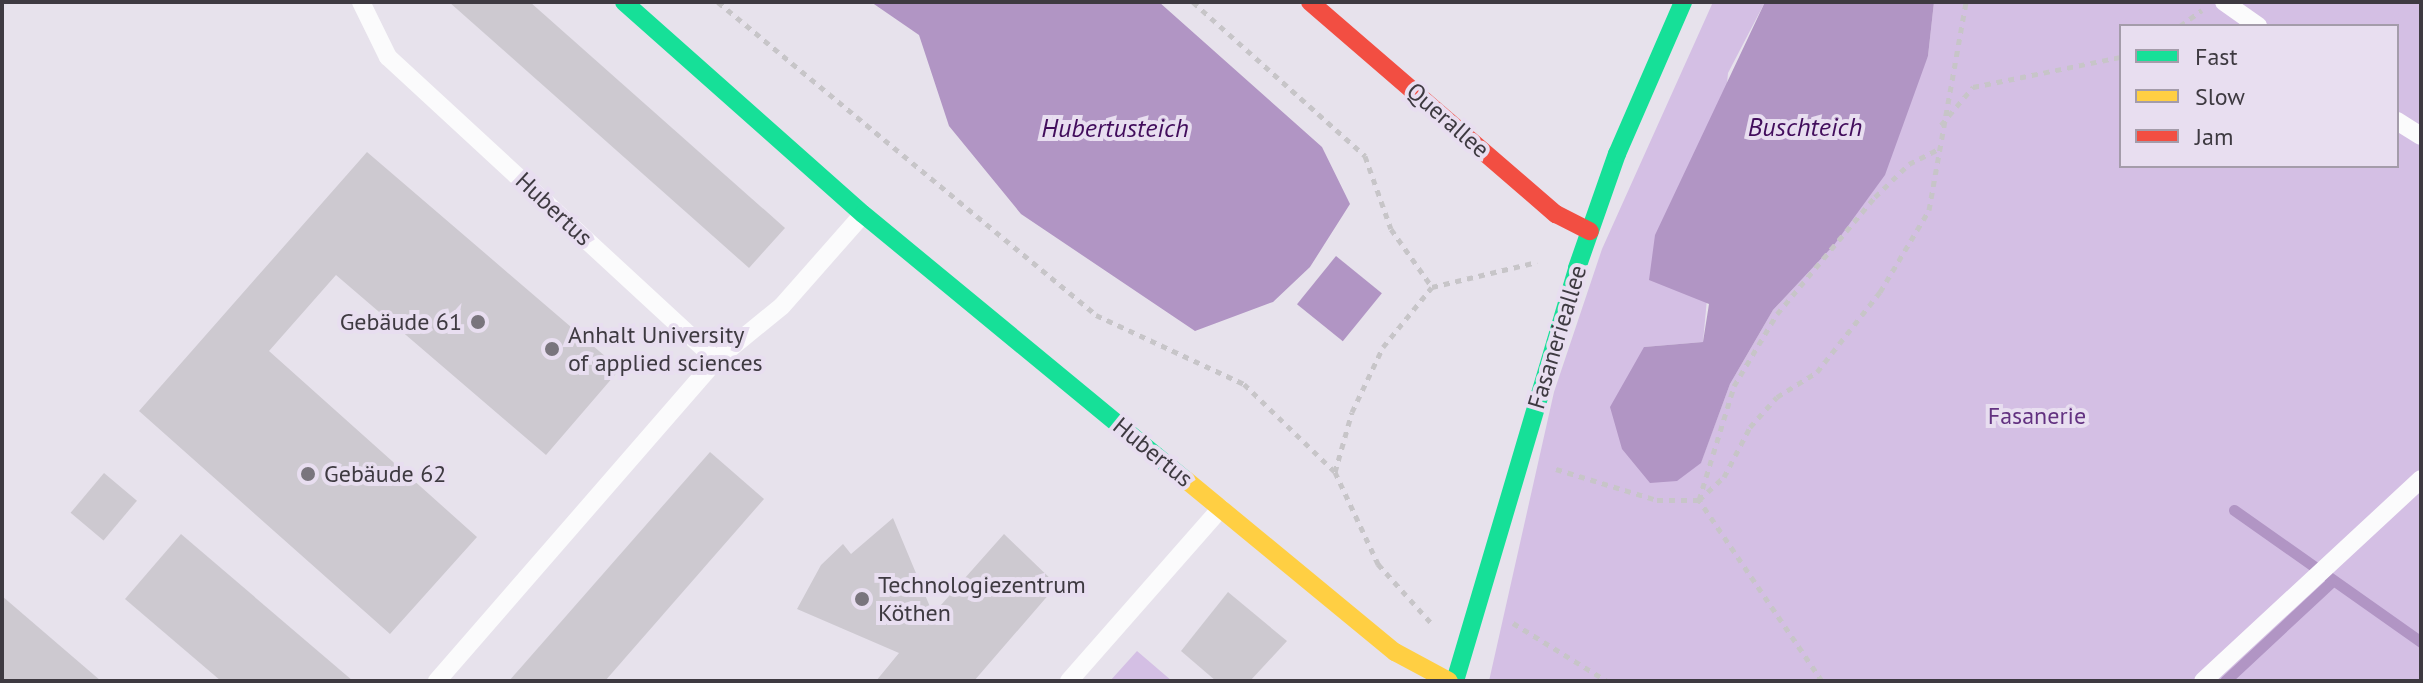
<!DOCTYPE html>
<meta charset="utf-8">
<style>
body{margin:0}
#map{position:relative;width:2423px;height:683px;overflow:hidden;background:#e7e2ec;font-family:"PT Sans",sans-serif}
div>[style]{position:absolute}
.green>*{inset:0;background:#d4bfe4}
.water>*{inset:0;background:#b195c4;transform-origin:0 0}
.stream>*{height:11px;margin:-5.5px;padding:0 5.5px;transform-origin:5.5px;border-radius:5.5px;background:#b195c4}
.building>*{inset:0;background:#cdc9d0;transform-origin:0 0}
.path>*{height:5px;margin-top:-2.5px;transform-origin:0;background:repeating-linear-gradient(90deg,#c7c5c8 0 6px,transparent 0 12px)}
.lane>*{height:18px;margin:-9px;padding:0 9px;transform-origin:9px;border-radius:9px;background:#fbfbfc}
.fast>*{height:18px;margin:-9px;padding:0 9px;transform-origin:9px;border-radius:9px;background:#16e098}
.slow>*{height:18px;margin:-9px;padding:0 9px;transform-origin:9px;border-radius:9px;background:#ffcf43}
.jam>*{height:18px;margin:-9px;padding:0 9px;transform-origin:9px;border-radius:9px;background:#f24e42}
.dots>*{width:22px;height:22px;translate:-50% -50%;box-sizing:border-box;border:4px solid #e8def0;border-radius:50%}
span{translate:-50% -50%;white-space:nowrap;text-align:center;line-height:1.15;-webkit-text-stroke:8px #e8def0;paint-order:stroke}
.street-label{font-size:24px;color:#3e3a41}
.poi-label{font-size:24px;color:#3e3a41}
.right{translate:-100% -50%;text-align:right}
.left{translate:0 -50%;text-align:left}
.park-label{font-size:24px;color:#633281}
.water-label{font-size:26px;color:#420d5c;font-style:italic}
.frame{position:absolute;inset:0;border:4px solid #3e3a41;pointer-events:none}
.legend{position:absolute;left:2119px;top:24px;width:280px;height:144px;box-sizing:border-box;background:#e8def0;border:2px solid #a49caa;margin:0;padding:10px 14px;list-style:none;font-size:24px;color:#3e3a41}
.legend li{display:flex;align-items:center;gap:16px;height:40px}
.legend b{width:40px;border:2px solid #a49caa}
</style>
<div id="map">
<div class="green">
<div style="clip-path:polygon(evenodd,1713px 2px,1765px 2px,1728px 73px,1703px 342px,1644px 347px,1701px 462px,1730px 384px,1773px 310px,1834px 245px,1928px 56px,1934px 2px,2421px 2px,2421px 681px,1489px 681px,1554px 392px,1602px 249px,1713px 2px,2121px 26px,2397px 26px,2397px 166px,2121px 166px,2121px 26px)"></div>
<div style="clip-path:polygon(1137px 651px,1172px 681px,1110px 681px)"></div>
</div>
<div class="water">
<div style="clip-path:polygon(871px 2px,1159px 2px,1322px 147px,1350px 204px,1310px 267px,1273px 302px,1195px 331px,1021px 214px,949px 126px,919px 35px)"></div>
<div style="clip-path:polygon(1765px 2px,1934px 2px,1928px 56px,1885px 175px,1834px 245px,1773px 310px,1730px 384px,1701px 463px,1677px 481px,1650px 483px,1622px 449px,1610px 407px,1644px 347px,1703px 342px,1709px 304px,1649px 280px,1655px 235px)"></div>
<div style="left:1336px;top:256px;width:59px;height:62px;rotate:39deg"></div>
</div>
<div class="stream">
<div style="left:2234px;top:510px;width:229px;rotate:35.2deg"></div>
<div style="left:2225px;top:681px;width:145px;rotate:-43deg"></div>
</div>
<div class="building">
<div style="clip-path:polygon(449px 2px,530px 2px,785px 228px,749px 268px)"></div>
<div style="clip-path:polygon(367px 152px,620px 369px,546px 455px,336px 275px,269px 351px,477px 537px,390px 634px,139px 411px)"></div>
<div style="clip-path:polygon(710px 452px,764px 499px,605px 681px,509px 681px)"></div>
<div style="left:104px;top:473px;width:43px;height:52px;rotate:40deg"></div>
<div style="clip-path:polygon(893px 518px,933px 614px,1004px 534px,1057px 585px,974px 681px,876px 681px,899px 653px,797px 609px,821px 565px,843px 544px,851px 554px)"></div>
<div style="clip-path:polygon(181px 534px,353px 681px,221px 681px,125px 599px)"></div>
<div style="clip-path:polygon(1228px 592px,1287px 641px,1250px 681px,1216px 681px,1181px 651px)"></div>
<div style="clip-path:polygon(2px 596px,101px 681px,2px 681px)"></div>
</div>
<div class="path">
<div style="left:718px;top:2px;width:491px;rotate:39.6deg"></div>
<div style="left:1096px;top:315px;width:163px;rotate:25deg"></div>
<div style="left:1244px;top:384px;width:127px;rotate:44deg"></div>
<div style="left:1335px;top:472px;width:102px;rotate:64.9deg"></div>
<div style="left:1378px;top:564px;width:81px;rotate:48deg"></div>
<div style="left:1193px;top:2px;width:231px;rotate:41.8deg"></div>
<div style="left:1365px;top:156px;width:77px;rotate:70.4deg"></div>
<div style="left:1391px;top:229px;width:71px;rotate:54.7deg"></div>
<div style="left:2180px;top:26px;width:27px;rotate:-36deg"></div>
<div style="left:1941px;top:125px;width:50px;rotate:-49.9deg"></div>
<div style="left:1973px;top:87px;width:151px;rotate:-11.5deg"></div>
<div style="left:1556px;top:469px;width:106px;rotate:17.1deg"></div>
<div style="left:1657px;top:500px;width:42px"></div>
<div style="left:1699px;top:500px;width:119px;rotate:-72.9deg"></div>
<div style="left:1734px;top:386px;width:84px;rotate:-59.2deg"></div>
<div style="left:1777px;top:314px;width:153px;rotate:-50.1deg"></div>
<div style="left:1875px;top:197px;width:47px;rotate:-44.1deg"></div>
<div style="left:1909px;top:164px;width:31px;rotate:-27deg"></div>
<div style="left:1335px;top:472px;width:62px;rotate:-74.2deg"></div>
<div style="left:1352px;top:412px;width:72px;rotate:-64.5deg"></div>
<div style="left:1383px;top:347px;width:77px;rotate:-50.8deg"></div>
<div style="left:1432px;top:287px;width:108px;rotate:-13.4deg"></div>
<div style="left:1513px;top:623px;width:110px;rotate:31.7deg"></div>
<div style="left:1822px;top:681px;width:219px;rotate:-124.2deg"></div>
<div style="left:1699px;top:500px;width:34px;rotate:-43deg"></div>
<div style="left:1724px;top:477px;width:56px;rotate:-62.5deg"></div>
<div style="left:1750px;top:427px;width:40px;rotate:-48deg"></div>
<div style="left:1777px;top:397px;width:47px;rotate:-32deg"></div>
<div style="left:1817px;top:372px;width:102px;rotate:-51.8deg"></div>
<div style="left:1880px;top:292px;width:96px;rotate:-59.1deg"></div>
<div style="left:1929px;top:210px;width:211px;rotate:-79.9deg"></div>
</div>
<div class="lane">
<div style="left:361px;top:2px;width:61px;rotate:63.9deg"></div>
<div style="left:388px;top:57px;width:447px;rotate:42.7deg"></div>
<div style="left:716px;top:360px;width:85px;rotate:-39.3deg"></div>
<div style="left:782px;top:306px;width:123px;rotate:-48.6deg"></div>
<div style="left:2224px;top:2px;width:42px;rotate:35.2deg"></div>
<div style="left:2397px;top:121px;width:28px;rotate:32deg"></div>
<div style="left:437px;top:681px;width:425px;rotate:-49deg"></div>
<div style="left:1069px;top:681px;width:230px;rotate:-48.7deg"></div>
<div style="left:2203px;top:681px;width:297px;rotate:-42.8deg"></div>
</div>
<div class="fast">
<div style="left:624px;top:2px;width:319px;rotate:41.6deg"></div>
<div style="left:863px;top:214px;width:418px;rotate:39.5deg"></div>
<div style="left:1455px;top:681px;width:431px;rotate:-73.5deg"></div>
<div style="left:1577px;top:268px;width:121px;rotate:-70.7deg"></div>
<div style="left:1617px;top:154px;width:166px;rotate:-66.5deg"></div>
</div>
<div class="slow">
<div style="left:1186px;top:480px;width:271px;rotate:39.5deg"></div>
<div style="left:1395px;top:652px;width:61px;rotate:28.2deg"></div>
</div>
<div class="jam">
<div style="left:1310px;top:2px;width:325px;rotate:40.8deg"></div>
<div style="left:1556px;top:214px;width:38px;rotate:27deg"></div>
</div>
<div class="dots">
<div style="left:478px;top:322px;background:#79757d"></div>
<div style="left:552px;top:349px;background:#79757d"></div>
<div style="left:308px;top:474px;background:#79757d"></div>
<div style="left:862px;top:599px;background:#79757d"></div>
</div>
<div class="street-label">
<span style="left:1448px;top:120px;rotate:41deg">Querallee</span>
<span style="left:554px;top:209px;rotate:43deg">Hubertus</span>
<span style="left:1557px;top:337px;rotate:-73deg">Fasanerieallee</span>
<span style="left:1153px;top:452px;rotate:39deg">Hubertus</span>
</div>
<div class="poi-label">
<span class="right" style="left:462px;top:322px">Gebäude 61</span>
<span class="left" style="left:568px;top:349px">Anhalt University<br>of applied sciences</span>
<span class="left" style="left:324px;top:474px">Gebäude 62</span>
<span class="left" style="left:878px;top:599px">Technologiezentrum<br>Köthen</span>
</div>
<div class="park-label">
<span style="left:2037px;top:416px">Fasanerie</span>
</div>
<div class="water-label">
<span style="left:1805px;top:127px">Buschteich</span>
<span style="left:1115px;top:128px">Hubertusteich</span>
</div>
<div class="frame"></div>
<ul class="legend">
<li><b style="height:10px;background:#16e098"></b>Fast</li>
<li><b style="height:10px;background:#ffcf43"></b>Slow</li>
<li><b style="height:10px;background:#f24e42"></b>Jam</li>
</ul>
</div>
